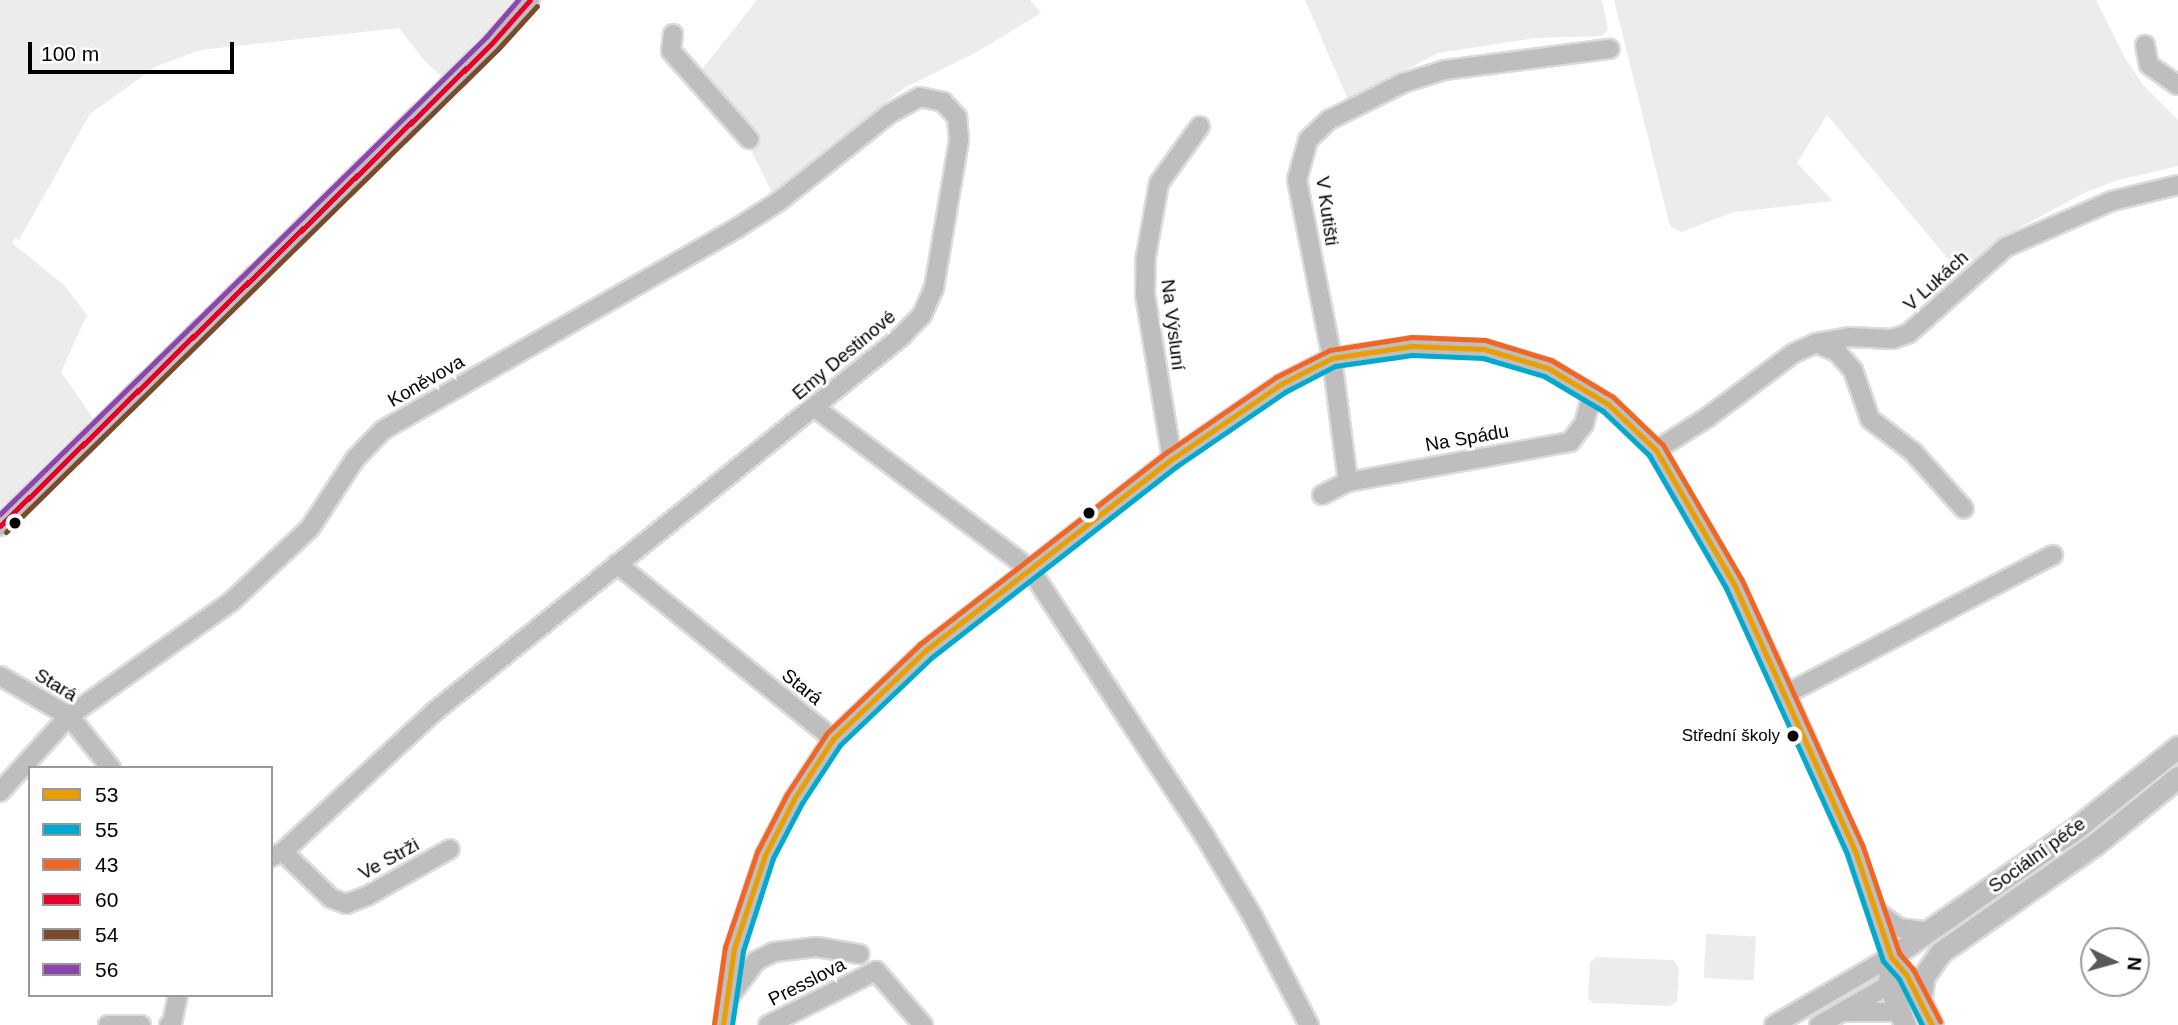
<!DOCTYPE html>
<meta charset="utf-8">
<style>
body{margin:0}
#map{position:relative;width:2178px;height:1025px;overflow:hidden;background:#fff;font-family:Arial,sans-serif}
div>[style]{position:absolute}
.green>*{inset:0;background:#ececec;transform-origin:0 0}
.roads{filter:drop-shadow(2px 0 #dbdbdb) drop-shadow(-2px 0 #dbdbdb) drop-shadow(0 2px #dbdbdb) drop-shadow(0 -2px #dbdbdb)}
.minor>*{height:18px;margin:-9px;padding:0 9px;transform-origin:9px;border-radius:9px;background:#bebebe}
.major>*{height:21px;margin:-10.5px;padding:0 10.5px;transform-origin:10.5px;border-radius:10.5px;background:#bebebe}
.bus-1>*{height:5px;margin:-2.5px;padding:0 2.5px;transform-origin:2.5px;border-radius:2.5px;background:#eb9e00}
.bus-2>*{height:5px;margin:-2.5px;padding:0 2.5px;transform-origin:2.5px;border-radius:2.5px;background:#00a9ce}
.bus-3>*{height:5px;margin:-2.5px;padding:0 2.5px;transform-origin:2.5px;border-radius:2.5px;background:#f26522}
.bus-4>*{height:5px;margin:-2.5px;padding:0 2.5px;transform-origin:2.5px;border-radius:2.5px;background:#e4002b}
.bus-5>*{height:5px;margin:-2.5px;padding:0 2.5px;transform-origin:2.5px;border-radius:2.5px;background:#7a4b2a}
.bus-6>*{height:5px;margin:-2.5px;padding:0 2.5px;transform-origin:2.5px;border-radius:2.5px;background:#8e44ad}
.dots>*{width:19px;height:19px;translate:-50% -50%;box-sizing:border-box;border:4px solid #fff;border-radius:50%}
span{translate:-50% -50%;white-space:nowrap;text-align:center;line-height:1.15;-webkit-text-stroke:6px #fff;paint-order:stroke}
.bus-label{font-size:17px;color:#000}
.right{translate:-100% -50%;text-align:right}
.street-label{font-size:19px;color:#000}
.legend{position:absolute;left:28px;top:766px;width:245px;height:231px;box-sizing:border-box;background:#fff;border:2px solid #999;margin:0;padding:9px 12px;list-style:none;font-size:21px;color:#000}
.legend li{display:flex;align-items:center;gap:14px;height:35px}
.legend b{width:35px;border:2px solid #999}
.north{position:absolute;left:2080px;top:927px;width:70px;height:70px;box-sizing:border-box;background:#fff;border:2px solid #999;border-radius:50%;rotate:95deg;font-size:19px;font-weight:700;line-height:28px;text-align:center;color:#000}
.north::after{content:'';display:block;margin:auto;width:24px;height:32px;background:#595959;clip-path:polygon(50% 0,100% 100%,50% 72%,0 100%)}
.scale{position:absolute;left:28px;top:42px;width:206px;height:32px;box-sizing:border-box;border:4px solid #000;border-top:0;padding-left:9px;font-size:21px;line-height:24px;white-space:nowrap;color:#000;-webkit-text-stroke:5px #fff;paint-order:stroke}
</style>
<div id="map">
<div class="green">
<div style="clip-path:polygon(0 0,530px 0,450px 85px,422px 58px,399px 28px,200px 50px,155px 67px,90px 114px,19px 240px,15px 238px,12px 243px,65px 286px,87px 315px,61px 372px,100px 428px,0 526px)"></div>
<div style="clip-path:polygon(757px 0,1030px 0,1041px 13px,975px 53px,904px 88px,772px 192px,745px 139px,692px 82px)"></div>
<div style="clip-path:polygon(1305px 0,1602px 0,1608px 30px,1602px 36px,1535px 38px,1438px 53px,1348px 100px)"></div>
<div style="clip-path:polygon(1614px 0,2096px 0,2124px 56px,2143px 85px,2178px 120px,2178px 166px,2118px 180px,2084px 193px,2017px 229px,1961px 274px,1827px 115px,1797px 163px,1833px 201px,1734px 212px,1681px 232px,1670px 226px)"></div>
<div style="left:1706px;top:934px;width:50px;height:44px;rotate:3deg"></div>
<div style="clip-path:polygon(1596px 957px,1673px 960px,1679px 968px,1677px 1001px,1670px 1006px,1593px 1003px,1588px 998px,1590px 963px)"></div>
</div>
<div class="roads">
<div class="minor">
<div style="left:673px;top:34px;width:17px;rotate:97deg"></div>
<div style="left:671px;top:51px;width:118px;rotate:48.4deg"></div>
<div style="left:2145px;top:45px;width:20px;rotate:79deg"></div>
<div style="left:2149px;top:65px;width:35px;rotate:35deg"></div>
<div style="left:1816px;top:343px;width:24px;rotate:24deg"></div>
<div style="left:1838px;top:353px;width:23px;rotate:49deg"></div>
<div style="left:1853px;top:370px;width:52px;rotate:70.9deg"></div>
<div style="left:1870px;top:419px;width:54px;rotate:37.5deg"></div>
<div style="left:1913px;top:452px;width:76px;rotate:48.2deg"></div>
<div style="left:814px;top:407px;width:270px;rotate:36.9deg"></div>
<div style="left:1030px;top:569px;width:318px;rotate:56.8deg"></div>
<div style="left:1204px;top:835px;width:96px;rotate:59.1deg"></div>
<div style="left:1253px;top:917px;width:122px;rotate:62.6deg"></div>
<div style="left:1656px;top:450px;width:62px;rotate:-32.4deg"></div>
<div style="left:1708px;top:417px;width:107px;rotate:-36.7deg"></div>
<div style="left:1794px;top:353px;width:24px;rotate:-24deg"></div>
<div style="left:1816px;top:343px;width:35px;rotate:-10deg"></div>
<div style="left:1850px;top:337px;width:42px;rotate:2.7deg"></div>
<div style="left:1892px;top:339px;width:18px;rotate:-19deg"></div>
<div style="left:1909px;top:333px;width:130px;rotate:-41.6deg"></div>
<div style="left:2006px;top:247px;width:116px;rotate:-23.5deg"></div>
<div style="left:2112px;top:201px;width:68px;rotate:-13.6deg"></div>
<div style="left:1172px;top:459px;width:166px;rotate:-99.3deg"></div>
<div style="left:1145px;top:295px;width:39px;rotate:-89deg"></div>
<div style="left:1146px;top:256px;width:74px;rotate:-79.9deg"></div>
<div style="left:1159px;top:183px;width:70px;rotate:-54.3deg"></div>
<div style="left:1348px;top:482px;width:125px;rotate:-97.4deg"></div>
<div style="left:1332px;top:358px;width:181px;rotate:-101.1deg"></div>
<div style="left:1297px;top:180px;width:41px;rotate:-74.6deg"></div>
<div style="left:1308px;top:140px;width:29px;rotate:-44deg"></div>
<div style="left:1329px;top:120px;width:83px;rotate:-26.6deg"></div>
<div style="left:1403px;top:83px;width:44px;rotate:-17.2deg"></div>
<div style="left:1445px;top:70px;width:166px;rotate:-7.3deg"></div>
<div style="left:1322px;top:495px;width:29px;rotate:-27deg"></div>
<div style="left:1348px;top:482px;width:226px;rotate:-10.2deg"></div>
<div style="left:1570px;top:442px;width:23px;rotate:-52deg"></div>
<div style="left:1584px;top:424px;width:31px;rotate:-75deg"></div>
<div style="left:0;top:526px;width:689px;rotate:-44.47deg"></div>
<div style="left:492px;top:43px;width:57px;rotate:-48.5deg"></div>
<div style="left:617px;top:564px;width:278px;rotate:39deg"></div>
<div style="left:0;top:676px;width:80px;rotate:30.1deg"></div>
<div style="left:69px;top:716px;width:67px;rotate:51.1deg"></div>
<div style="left:1786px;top:694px;width:301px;rotate:-27.5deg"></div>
<div style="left:0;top:792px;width:103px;rotate:-47.8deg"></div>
<div style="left:69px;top:716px;width:199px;rotate:-35.2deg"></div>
<div style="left:232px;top:601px;width:107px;rotate:-43.1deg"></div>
<div style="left:310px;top:528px;width:82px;rotate:-56.9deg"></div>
<div style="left:355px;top:459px;width:40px;rotate:-46deg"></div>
<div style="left:383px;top:430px;width:408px;rotate:-29.7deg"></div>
<div style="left:737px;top:228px;width:49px;rotate:-32.4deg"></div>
<div style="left:778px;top:202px;width:142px;rotate:-38.4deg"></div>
<div style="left:889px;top:114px;width:35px;rotate:-29deg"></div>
<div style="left:920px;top:97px;width:24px;rotate:12deg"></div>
<div style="left:943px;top:102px;width:21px;rotate:47deg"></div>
<div style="left:957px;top:117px;width:23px;rotate:85deg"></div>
<div style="left:959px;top:140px;width:150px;rotate:99.6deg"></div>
<div style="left:934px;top:288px;width:30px;rotate:114deg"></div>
<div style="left:922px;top:315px;width:29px;rotate:134deg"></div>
<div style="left:902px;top:336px;width:600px;rotate:141.22deg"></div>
<div style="left:434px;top:712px;width:206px;rotate:137.2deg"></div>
<div style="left:283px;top:852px;width:13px;rotate:157deg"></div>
<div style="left:283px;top:852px;width:66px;rotate:43.8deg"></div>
<div style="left:331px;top:898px;width:16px;rotate:22deg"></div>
<div style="left:346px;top:904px;width:22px;rotate:-21deg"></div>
<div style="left:367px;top:896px;width:95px;rotate:-29.5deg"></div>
<div style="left:1877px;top:912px;width:27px;rotate:36deg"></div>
<div style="left:1899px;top:928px;width:31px;rotate:7deg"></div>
<div style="left:729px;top:997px;width:45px;rotate:-53.1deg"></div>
<div style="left:756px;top:961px;width:20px;rotate:-27deg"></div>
<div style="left:774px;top:952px;width:43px;rotate:-6.6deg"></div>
<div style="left:817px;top:947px;width:43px;rotate:9.5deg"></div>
<div style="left:1846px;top:1012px;width:52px"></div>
<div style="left:108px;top:1025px;width:33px"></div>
<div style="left:169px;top:1025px;width:4px;rotate:-34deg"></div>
<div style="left:172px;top:1023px;width:29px;rotate:-78deg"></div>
<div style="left:723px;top:1025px;width:77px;rotate:-81.8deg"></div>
<div style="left:734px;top:949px;width:99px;rotate:-71.7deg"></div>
<div style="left:765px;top:855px;width:63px;rotate:-62.6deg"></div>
<div style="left:794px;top:799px;width:72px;rotate:-57deg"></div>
<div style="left:833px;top:739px;width:127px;rotate:-43.7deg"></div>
<div style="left:925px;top:651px;width:313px;rotate:-37.9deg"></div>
<div style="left:1172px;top:459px;width:132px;rotate:-34.5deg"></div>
<div style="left:1281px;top:384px;width:57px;rotate:-27deg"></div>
<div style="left:1332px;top:358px;width:81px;rotate:-8.5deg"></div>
<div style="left:1412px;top:346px;width:72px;rotate:2.4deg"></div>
<div style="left:1484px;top:349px;width:67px;rotate:16.5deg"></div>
<div style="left:1548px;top:368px;width:70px;rotate:31deg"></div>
<div style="left:1608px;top:404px;width:66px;rotate:43.8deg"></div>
<div style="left:1656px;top:450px;width:155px;rotate:59.8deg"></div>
<div style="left:1734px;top:584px;width:122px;rotate:64.7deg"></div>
<div style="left:1786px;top:694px;width:171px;rotate:66.3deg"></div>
<div style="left:1855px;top:851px;width:112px;rotate:71.2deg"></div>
<div style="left:1891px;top:957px;width:23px;rotate:49deg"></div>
<div style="left:1906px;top:974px;width:30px;rotate:62deg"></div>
<div style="left:768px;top:1025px;width:121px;rotate:-26.6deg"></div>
<div style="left:876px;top:971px;width:72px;rotate:49deg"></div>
<div style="left:1774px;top:1025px;width:135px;rotate:-30.2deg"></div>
<div style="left:1819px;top:1025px;width:95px;rotate:-29.8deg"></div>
</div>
<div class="major">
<div style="left:1905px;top:1025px;width:44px;rotate:-111.3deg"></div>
<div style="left:1889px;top:984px;width:27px;rotate:-86deg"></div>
<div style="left:1891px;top:957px;width:223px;rotate:-34.8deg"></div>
<div style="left:2074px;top:830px;width:133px;rotate:-38.6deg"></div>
<div style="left:1932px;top:1025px;width:28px;rotate:-116deg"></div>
<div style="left:1920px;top:1000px;width:24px;rotate:-81deg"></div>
<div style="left:1924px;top:976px;width:29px;rotate:-55deg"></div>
<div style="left:1941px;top:952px;width:187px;rotate:-35deg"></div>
<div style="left:2094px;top:845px;width:108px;rotate:-39deg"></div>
</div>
</div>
<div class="bus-1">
<div style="left:723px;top:1025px;width:77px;rotate:-81.8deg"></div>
<div style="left:734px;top:949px;width:99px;rotate:-71.7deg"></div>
<div style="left:765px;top:855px;width:63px;rotate:-62.6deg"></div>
<div style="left:794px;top:799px;width:72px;rotate:-57deg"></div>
<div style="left:833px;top:739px;width:127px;rotate:-43.7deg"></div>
<div style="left:925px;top:651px;width:313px;rotate:-37.9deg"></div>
<div style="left:1172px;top:459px;width:132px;rotate:-34.5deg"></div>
<div style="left:1281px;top:384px;width:57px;rotate:-27deg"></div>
<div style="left:1332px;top:358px;width:81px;rotate:-8.5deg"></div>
<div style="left:1412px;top:346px;width:72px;rotate:2.4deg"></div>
<div style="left:1484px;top:349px;width:67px;rotate:16.5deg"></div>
<div style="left:1548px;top:368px;width:70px;rotate:31deg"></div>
<div style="left:1608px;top:404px;width:66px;rotate:43.8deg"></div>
<div style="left:1656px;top:450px;width:155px;rotate:59.8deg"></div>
<div style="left:1734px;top:584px;width:293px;rotate:65.6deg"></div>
<div style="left:1855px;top:851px;width:112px;rotate:71.2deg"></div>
<div style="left:1891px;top:957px;width:23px;rotate:49deg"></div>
<div style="left:1906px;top:974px;width:57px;rotate:63deg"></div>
</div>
<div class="bus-2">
<div style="left:732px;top:1025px;width:75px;rotate:-81.5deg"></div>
<div style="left:743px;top:951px;width:98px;rotate:-72.1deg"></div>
<div style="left:773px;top:858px;width:62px;rotate:-62.2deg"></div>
<div style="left:802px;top:803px;width:69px;rotate:-56.8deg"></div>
<div style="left:840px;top:745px;width:126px;rotate:-43.7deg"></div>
<div style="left:931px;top:658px;width:312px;rotate:-38deg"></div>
<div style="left:1177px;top:466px;width:131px;rotate:-34.4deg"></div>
<div style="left:1285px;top:392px;width:56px;rotate:-27.5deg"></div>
<div style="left:1335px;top:366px;width:78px;rotate:-8.1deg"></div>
<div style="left:1412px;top:355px;width:71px;rotate:2.4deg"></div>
<div style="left:1483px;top:358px;width:64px;rotate:16.4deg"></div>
<div style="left:1544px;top:376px;width:69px;rotate:30.7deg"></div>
<div style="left:1603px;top:411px;width:64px;rotate:43.7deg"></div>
<div style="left:1649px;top:455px;width:154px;rotate:59.9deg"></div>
<div style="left:1726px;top:588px;width:292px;rotate:65.5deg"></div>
<div style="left:1847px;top:854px;width:113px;rotate:71.4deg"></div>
<div style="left:1883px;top:961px;width:24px;rotate:48deg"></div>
<div style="left:1899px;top:979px;width:51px;rotate:63.4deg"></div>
</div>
<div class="bus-3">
<div style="left:714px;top:1024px;width:78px;rotate:-81.9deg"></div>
<div style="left:725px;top:947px;width:100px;rotate:-71.4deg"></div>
<div style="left:757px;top:852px;width:65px;rotate:-62.7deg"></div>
<div style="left:787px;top:794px;width:73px;rotate:-56.7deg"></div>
<div style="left:827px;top:733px;width:129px;rotate:-43.7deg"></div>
<div style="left:920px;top:644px;width:313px;rotate:-37.9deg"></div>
<div style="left:1167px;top:452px;width:132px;rotate:-34.5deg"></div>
<div style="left:1276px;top:377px;width:60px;rotate:-26.6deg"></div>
<div style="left:1330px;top:350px;width:83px;rotate:-9deg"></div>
<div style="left:1412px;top:337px;width:73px;rotate:2.4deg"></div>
<div style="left:1485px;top:340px;width:69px;rotate:16.9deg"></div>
<div style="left:1551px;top:360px;width:72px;rotate:30.8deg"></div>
<div style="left:1613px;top:397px;width:69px;rotate:43.8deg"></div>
<div style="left:1663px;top:445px;width:156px;rotate:59.7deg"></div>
<div style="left:1742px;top:580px;width:293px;rotate:65.6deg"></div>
<div style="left:1863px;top:847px;width:112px;rotate:71.2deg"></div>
<div style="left:1899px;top:953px;width:21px;rotate:49deg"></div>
<div style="left:1913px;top:969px;width:59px;rotate:62.6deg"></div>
</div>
<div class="bus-4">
<div style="left:0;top:526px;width:689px;rotate:-44.47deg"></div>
<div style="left:492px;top:43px;width:57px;rotate:-48.5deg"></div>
</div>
<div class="bus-5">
<div style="left:6px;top:532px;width:689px;rotate:-44.47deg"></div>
<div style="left:498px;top:49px;width:58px;rotate:-47.8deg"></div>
</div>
<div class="bus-6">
<div style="left:0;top:514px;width:681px;rotate:-44.46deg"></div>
<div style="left:486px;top:37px;width:49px;rotate:-49.1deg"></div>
</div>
<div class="dots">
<div style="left:1089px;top:513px;background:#000"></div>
<div style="left:15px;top:523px;background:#000"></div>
<div style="left:1793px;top:736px;background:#000"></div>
</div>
<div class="bus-label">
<span class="right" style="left:1780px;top:736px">Střední školy</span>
</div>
<div class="street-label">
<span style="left:1327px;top:211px;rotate:82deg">V Kutišti</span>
<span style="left:1936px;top:281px;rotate:-42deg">V Lukách</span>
<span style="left:1173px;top:325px;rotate:83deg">Na Výsluní</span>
<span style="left:844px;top:355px;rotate:-40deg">Emy Destinové</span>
<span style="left:426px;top:381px;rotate:-30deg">Koněvova</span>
<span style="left:1467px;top:438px;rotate:-10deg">Na Spádu</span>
<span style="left:56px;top:685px;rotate:31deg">Stará</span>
<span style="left:802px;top:687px;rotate:39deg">Stará</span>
<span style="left:2037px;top:855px;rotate:-36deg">Sociální péče</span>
<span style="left:389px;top:859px;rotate:-29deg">Ve Strži</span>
<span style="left:807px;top:982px;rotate:-27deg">Presslova</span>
</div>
<ul class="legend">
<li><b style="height:9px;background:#eb9e00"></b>53</li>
<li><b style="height:9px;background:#00a9ce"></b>55</li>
<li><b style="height:9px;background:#f26522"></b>43</li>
<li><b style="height:9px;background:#e4002b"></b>60</li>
<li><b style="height:9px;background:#7a4b2a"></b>54</li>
<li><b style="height:9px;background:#8e44ad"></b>56</li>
</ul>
<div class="north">N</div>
<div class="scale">100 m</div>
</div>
